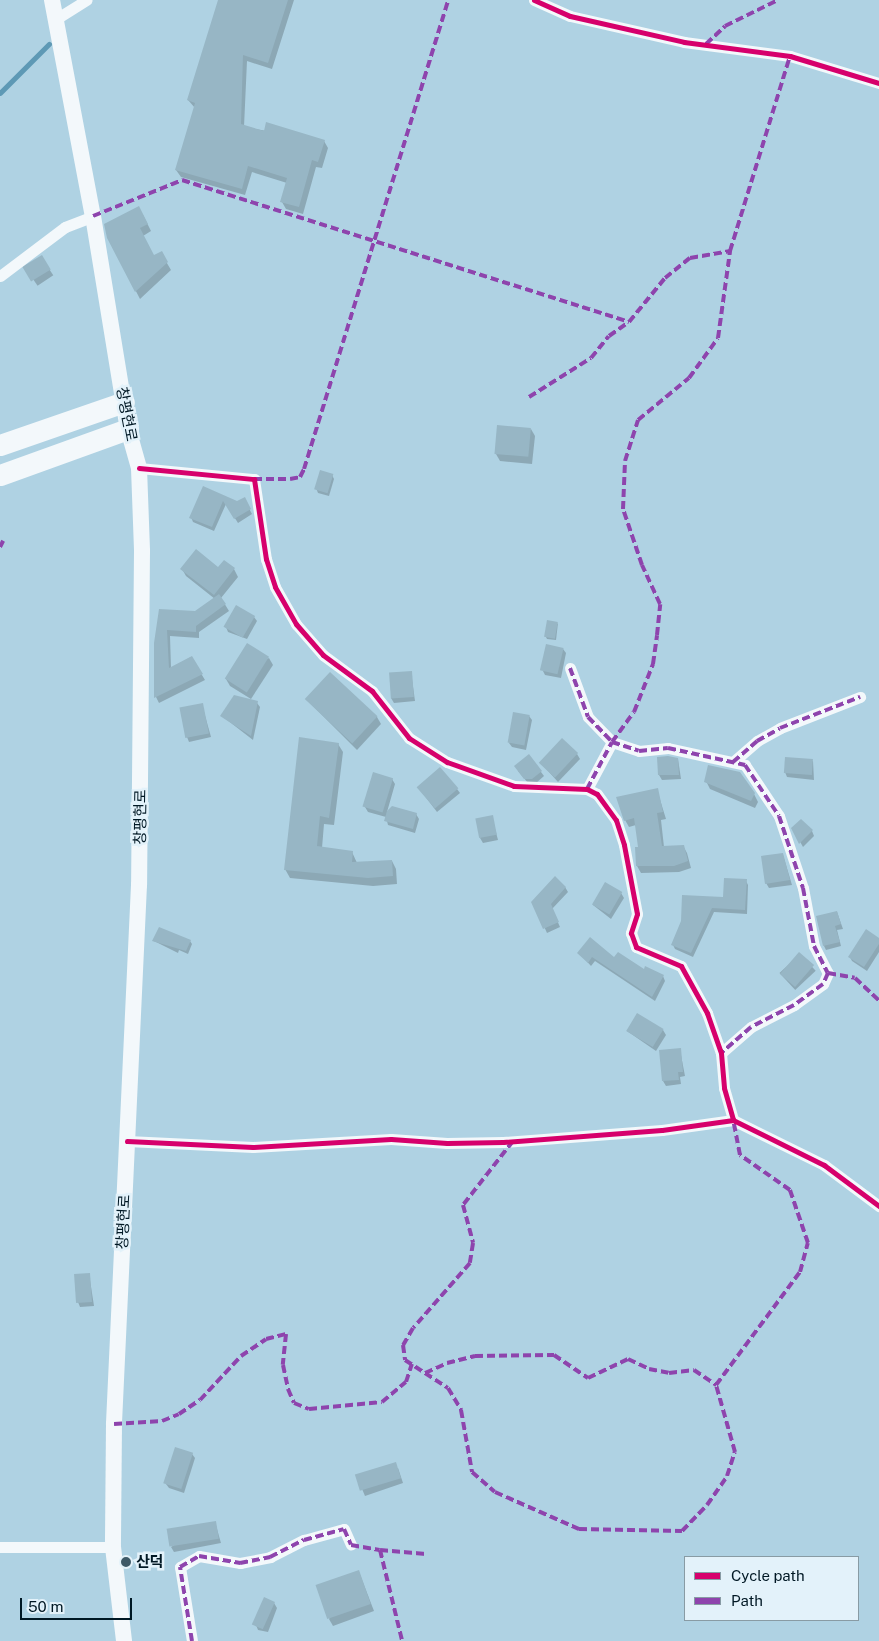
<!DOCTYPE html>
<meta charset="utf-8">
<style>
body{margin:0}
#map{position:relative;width:879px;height:1641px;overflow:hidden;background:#afd2e3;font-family:"Public Sans","Noto Sans KR",sans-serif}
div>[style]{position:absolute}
.shadow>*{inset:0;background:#0003;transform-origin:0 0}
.stream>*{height:4.5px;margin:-2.25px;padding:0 2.25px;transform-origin:2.25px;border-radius:2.25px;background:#5e99b5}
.building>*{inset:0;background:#97b6c5;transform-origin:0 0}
.minor>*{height:11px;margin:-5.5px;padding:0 5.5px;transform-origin:5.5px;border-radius:5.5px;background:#f3f8fb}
.secondary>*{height:16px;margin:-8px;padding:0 8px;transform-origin:8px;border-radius:8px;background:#f3f8fb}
.motorway>*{height:21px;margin:-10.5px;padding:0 10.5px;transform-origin:10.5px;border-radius:10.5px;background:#f3f8fb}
.quiet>*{height:4px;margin-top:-2px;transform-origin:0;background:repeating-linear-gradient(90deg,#8e44ad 0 8px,transparent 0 12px)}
.cycleway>*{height:5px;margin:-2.5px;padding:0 2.5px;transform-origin:2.5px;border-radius:2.5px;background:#d6006c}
.dots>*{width:14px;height:14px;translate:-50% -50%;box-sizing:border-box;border:2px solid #e3f2fa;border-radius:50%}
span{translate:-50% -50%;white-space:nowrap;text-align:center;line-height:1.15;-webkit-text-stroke:5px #e3f2fa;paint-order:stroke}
.street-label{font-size:15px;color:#001824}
.poi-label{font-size:15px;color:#001824;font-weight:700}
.left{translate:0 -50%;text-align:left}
.legend{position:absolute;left:684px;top:1556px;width:175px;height:65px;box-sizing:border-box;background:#e3f2fa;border:1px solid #889ba4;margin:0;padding:6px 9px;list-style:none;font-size:15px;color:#001824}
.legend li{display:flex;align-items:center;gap:10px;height:25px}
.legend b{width:25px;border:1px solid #889ba4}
.scale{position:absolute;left:20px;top:1598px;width:112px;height:22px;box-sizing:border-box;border:2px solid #001824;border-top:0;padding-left:6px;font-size:15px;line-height:18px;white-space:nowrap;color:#001824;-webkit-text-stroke:4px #e3f2fa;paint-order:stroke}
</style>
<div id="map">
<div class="shadow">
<div style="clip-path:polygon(220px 0,294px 0,272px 69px,247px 61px,244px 127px,324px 141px,328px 148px,322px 168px,316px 167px,303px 214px,286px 209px,282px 202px,287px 183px,252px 172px,245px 195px,181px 177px,176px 170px,195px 108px,188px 100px)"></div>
<div style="clip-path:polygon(143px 215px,151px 231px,143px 236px,154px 257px,161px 253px,171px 270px,140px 299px,108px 237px)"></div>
<div style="left:41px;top:257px;width:22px;height:19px;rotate:56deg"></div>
<div style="clip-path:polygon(531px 429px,535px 436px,532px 464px,500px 461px,496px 454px)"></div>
<div style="clip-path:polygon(332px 475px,334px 479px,329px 496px,318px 493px,316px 488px)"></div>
<div style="clip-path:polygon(203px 488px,238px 503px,244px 499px,252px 514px,238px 523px,226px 504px,214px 531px,193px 522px,191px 517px)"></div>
<div style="clip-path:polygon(218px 568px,234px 569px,238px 577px,221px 598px,229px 611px,199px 632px,199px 638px,170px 636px,171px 668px,191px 657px,205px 680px,159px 703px,156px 697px,156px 643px,161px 610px,196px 612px,215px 599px,186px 576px,182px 569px)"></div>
<div style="clip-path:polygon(254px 617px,257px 621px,247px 639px,228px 632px,226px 627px)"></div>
<div style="clip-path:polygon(558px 623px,556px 640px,547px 639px,546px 637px)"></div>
<div style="clip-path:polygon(563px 649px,566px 653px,561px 678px,545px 675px,543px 671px)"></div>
<div style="clip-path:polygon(269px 658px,273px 665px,251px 699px,230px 686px,226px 679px)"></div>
<div style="clip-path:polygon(411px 672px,415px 701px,394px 703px,391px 698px)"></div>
<div style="clip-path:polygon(306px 699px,377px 717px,381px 724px,357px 750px)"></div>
<div style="clip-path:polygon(257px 703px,260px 707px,253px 740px,222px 716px)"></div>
<div style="clip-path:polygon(202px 705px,211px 737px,189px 742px,187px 737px)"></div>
<div style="clip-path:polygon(529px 716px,532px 720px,526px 750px,512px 747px,509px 743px)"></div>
<div style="clip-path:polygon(338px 744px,343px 752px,334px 825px,324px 824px,322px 848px,352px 852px,357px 863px,392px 861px,396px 869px,397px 884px,373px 886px,290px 878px,285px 869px)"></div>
<div style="clip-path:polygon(577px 754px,580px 759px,558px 782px,540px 762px)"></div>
<div style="clip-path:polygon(678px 759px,681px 779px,662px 780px,659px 775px)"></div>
<div style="clip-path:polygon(813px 761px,814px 780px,787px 777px,785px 772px)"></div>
<div style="clip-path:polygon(518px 771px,541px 772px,544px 776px,535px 784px,528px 783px)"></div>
<div style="clip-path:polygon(392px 779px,395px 784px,387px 812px,416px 814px,419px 819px,415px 833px,388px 825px,386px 817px,368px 812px,365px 807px)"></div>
<div style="clip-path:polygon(706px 781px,754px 794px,758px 802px,755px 808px,710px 789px)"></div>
<div style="clip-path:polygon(418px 787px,457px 789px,460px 793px,437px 812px)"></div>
<div style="clip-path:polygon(657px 790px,666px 819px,661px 820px,664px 847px,683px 846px,687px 853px,691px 868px,679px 872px,641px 873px,637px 866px,636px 848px,639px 848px,636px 825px,629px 827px,625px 820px)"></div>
<div style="clip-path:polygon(492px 817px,498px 840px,483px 843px,480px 838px)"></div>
<div style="clip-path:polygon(793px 829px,812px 831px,814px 836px,803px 847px)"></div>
<div style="clip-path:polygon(783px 855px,792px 885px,769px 888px,766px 883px)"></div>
<div style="clip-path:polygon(746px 881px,748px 885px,747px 914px,714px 912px,693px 957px,675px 949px,673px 945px,682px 921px,724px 898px)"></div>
<div style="clip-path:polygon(565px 887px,568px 892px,552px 909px,560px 927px,547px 933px,533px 902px)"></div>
<div style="clip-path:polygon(621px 893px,624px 898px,611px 919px,593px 905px)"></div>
<div style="clip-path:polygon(837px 912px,843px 929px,837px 930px,841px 946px,826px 950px,824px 946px)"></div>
<div style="clip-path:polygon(879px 939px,879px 952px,867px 971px,852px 961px,850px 957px)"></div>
<div style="clip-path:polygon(154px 941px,190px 941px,192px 944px,188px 954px,179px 950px,178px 953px)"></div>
<div style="clip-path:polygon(579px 953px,614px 959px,663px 976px,665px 981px,655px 1001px,595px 961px,591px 966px)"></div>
<div style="left:800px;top:954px;width:23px;height:28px;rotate:47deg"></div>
<div style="clip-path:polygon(663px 1030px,666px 1035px,656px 1051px,627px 1031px)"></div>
<div style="clip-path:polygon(680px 1050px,685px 1076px,680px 1077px,681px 1084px,666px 1086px,663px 1081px)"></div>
<div style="clip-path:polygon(89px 1274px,94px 1306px,80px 1307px,78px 1302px)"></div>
<div style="clip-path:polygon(192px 1454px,195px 1458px,184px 1493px,169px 1488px,166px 1484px)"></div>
<div style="clip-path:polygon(398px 1468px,403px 1483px,365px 1496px,357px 1477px)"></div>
<div style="clip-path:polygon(215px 1522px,221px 1543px,174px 1552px,171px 1547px)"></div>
<div style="clip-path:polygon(359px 1572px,374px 1611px,333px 1626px,329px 1619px)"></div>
<div style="clip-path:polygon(274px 1603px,277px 1608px,268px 1632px,258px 1630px,256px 1625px)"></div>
</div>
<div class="stream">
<div style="left:0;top:93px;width:69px;rotate:-45deg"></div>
</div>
<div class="building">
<div style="clip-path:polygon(218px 0,288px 0,268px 63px,243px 55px,241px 124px,264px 131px,266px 122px,325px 140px,318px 162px,312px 160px,299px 207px,280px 202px,287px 178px,248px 166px,242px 189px,175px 170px,195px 103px,187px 100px)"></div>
<div style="clip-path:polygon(139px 206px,148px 224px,140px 228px,154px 255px,162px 251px,168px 262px,135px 292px,107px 238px,104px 224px)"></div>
<div style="left:42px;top:255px;width:17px;height:23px;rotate:59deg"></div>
<div style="left:497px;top:425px;width:34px;height:29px;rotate:5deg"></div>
<div style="left:320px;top:470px;width:14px;height:20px;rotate:17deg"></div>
<div style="clip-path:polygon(203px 486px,237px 501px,245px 497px,251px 509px,234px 519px,223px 501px,212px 527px,189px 518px)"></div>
<div style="clip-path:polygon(196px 549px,218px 567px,224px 560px,235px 568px,214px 595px,180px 569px)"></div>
<div style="clip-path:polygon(219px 594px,226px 604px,196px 626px,196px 632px,167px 630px,169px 668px,192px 656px,203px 674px,154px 698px,154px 643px,159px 609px,195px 611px)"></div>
<div style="left:236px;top:605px;width:22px;height:25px;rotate:30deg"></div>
<div style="left:547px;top:620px;width:11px;height:17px;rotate:10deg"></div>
<div style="left:247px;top:643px;width:26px;height:42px;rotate:32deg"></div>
<div style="left:546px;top:644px;width:18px;height:27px;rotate:13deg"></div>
<div style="left:412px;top:671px;width:26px;height:23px;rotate:86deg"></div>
<div style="left:330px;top:672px;width:65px;height:37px;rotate:43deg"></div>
<div style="clip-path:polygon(234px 695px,258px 701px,251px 736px,220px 716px)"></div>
<div style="left:203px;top:703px;width:31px;height:24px;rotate:79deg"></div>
<div style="left:513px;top:712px;width:17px;height:31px;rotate:10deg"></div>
<div style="clip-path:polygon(299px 737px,339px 743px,329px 818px,320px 816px,317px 846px,353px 851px,352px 862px,392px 860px,393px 876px,368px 878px,284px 870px)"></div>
<div style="left:562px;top:738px;width:22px;height:34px;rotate:43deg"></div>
<div style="clip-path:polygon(529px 754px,542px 771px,532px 779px,524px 779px,514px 766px)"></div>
<div style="clip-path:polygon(668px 756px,678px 758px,679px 775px,658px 775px,657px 757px)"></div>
<div style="left:785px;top:757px;width:28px;height:16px;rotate:4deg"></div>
<div style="clip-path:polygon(708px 765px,740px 772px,755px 793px,751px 801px,704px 782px)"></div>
<div style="left:440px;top:767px;width:28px;height:31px;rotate:49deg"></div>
<div style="left:373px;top:772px;width:21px;height:36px;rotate:17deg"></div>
<div style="clip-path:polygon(658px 788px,663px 812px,657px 813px,662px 846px,684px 845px,688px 861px,674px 866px,636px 866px,635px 847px,638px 847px,634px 818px,624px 821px,616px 797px)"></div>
<div style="clip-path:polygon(392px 806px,417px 813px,413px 829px,384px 821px,387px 811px)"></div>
<div style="left:493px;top:815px;width:20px;height:18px;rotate:79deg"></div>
<div style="clip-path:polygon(801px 819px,813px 830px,799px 844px,791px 828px)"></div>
<div style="clip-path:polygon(783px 853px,790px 880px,765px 884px,761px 856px)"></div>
<div style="clip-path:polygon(555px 876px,566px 887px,551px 904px,559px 922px,543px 929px,531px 902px)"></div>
<div style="clip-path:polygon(724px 878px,747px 879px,745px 910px,712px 908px,691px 953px,671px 945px,681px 921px,682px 895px,723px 897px)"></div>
<div style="left:605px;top:882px;width:20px;height:26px;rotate:30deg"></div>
<div style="clip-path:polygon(837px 911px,841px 924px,835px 926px,840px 942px,823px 946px,816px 916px)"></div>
<div style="clip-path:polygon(159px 927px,191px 940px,186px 951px,152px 941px)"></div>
<div style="clip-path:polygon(866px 929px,879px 938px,879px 944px,864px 967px,848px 957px)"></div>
<div style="clip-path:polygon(590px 937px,614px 957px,618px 952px,644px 969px,645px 966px,664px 975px,652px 997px,592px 957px,588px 963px,577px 953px)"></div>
<div style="left:799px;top:952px;width:20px;height:29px;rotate:41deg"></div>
<div style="left:637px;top:1013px;width:31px;height:21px;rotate:31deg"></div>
<div style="clip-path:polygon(681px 1048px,683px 1072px,678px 1072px,679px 1080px,662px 1081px,659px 1050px)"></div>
<div style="left:90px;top:1273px;width:29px;height:16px;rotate:86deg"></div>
<div style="left:175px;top:1447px;width:19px;height:38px;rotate:18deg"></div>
<div style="left:396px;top:1462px;width:17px;height:43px;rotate:73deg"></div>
<div style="left:216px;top:1521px;width:18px;height:50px;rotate:81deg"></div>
<div style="left:359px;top:1570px;width:36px;height:46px;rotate:71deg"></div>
<div style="left:264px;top:1597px;width:12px;height:30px;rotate:24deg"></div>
</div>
<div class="minor">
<div style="left:534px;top:0;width:39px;rotate:24deg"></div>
<div style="left:570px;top:16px;width:117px;rotate:12.8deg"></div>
<div style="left:684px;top:42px;width:107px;rotate:7.5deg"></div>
<div style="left:790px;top:56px;width:93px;rotate:16.9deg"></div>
<div style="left:56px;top:19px;width:36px;rotate:-32deg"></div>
<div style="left:0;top:276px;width:81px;rotate:-37deg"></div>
<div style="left:65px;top:227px;width:30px;rotate:-21deg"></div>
<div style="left:139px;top:468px;width:116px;rotate:5.5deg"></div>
<div style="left:254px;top:479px;width:81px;rotate:81.5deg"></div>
<div style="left:266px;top:559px;width:29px;rotate:72deg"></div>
<div style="left:275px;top:587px;width:43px;rotate:60.4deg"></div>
<div style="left:296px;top:624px;width:41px;rotate:48.9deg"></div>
<div style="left:323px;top:655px;width:61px;rotate:36.3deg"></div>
<div style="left:372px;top:691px;width:60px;rotate:51.8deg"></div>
<div style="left:409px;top:738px;width:45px;rotate:32.3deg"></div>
<div style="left:447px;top:762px;width:71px;rotate:19.7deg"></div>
<div style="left:514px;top:786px;width:73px;rotate:2.4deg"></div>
<div style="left:587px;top:789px;width:11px;rotate:27deg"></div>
<div style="left:597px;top:794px;width:32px;rotate:54deg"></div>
<div style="left:616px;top:820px;width:26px;rotate:72deg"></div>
<div style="left:624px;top:845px;width:70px;rotate:79.3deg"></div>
<div style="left:637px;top:914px;width:20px;rotate:108deg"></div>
<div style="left:631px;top:933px;width:15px;rotate:70deg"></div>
<div style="left:636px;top:947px;width:49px;rotate:22.9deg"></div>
<div style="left:681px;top:966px;width:54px;rotate:61deg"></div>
<div style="left:707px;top:1013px;width:42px;rotate:70.7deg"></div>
<div style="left:721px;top:1053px;width:35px;rotate:85deg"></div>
<div style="left:724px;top:1088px;width:33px;rotate:74deg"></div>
<div style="left:570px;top:668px;width:52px;rotate:69.8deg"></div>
<div style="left:588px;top:717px;width:35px;rotate:46deg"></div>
<div style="left:612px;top:742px;width:28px;rotate:18deg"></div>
<div style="left:639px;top:751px;width:29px;rotate:-6deg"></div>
<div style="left:668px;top:748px;width:79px;rotate:12.4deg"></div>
<div style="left:745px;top:765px;width:61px;rotate:56.3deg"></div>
<div style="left:779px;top:816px;width:76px;rotate:71.6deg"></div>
<div style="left:803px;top:888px;width:59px;rotate:79.3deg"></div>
<div style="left:814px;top:946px;width:30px;rotate:63deg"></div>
<div style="left:828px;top:973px;width:12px;rotate:114deg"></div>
<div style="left:823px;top:984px;width:36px;rotate:144deg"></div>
<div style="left:794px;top:1005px;width:48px;rotate:152.9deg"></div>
<div style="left:751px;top:1027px;width:40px;rotate:139deg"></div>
<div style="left:733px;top:762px;width:32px;rotate:-41deg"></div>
<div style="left:757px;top:741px;width:26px;rotate:-29deg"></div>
<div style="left:780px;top:728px;width:86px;rotate:-21.2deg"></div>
<div style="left:587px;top:789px;width:53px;rotate:-62deg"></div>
<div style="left:127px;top:1141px;width:126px;rotate:2.7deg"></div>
<div style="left:253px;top:1147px;width:138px;rotate:-3.3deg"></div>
<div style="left:391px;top:1139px;width:56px;rotate:4.1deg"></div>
<div style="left:447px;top:1143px;width:56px;rotate:-1deg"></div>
<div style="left:503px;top:1142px;width:159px;rotate:-4.3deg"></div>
<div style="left:662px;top:1130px;width:72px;rotate:-8deg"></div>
<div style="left:733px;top:1120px;width:102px;rotate:26.3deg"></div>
<div style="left:824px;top:1165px;width:69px;rotate:36.7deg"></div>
<div style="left:0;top:1547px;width:113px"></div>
<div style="left:192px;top:1641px;width:75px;rotate:-99.2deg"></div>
<div style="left:180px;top:1567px;width:22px;rotate:-30deg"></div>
<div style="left:199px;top:1556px;width:42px;rotate:9.7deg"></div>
<div style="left:240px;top:1563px;width:31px;rotate:-11deg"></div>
<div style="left:270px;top:1557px;width:38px;rotate:-27deg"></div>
<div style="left:304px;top:1540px;width:41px;rotate:-15.4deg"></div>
<div style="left:344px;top:1529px;width:17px;rotate:66deg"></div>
</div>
<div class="secondary">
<div style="left:52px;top:0;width:220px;rotate:79.3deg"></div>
<div style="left:93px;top:216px;width:216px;rotate:80.7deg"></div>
<div style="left:128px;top:429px;width:41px;rotate:74.2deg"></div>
<div style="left:139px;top:468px;width:83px;rotate:87.9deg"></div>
<div style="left:142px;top:551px;width:334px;rotate:90.5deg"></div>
<div style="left:139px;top:885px;width:540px;rotate:92.66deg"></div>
<div style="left:114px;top:1424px;width:123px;rotate:90.5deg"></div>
<div style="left:113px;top:1547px;width:95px;rotate:83.3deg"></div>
</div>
<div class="motorway">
<div style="left:0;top:445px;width:131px;rotate:-19.1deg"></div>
<div style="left:0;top:475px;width:136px;rotate:-19.8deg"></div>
</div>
<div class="quiet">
<div style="left:706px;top:44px;width:26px;rotate:-43deg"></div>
<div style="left:725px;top:26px;width:59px;rotate:-26.1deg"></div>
<div style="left:93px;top:216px;width:96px;rotate:-22deg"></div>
<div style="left:182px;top:180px;width:469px;rotate:17.6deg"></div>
<div style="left:529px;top:397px;width:73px;rotate:-32.2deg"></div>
<div style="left:591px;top:358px;width:28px;rotate:-51deg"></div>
<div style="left:609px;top:336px;width:24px;rotate:-35deg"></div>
<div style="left:629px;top:322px;width:57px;rotate:-50.7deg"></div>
<div style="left:665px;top:278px;width:32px;rotate:-39deg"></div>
<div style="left:690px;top:258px;width:41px;rotate:-9.9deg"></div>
<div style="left:730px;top:251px;width:204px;rotate:-72.9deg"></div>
<div style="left:254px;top:479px;width:36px"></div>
<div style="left:290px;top:479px;width:10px;rotate:-11deg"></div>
<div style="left:300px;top:477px;width:9px;rotate:-63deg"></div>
<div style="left:304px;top:469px;width:491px;rotate:-72.9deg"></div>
<div style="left:0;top:547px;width:7px;rotate:-63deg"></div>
<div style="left:570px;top:668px;width:52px;rotate:69.8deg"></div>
<div style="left:588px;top:717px;width:35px;rotate:46deg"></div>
<div style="left:612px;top:742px;width:28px;rotate:18deg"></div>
<div style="left:639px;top:751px;width:29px;rotate:-6deg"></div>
<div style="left:668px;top:748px;width:79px;rotate:12.4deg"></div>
<div style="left:745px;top:765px;width:61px;rotate:56.3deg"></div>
<div style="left:779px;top:816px;width:76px;rotate:71.6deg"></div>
<div style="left:803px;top:888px;width:59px;rotate:79.3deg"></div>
<div style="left:814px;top:946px;width:30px;rotate:63deg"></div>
<div style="left:828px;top:973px;width:12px;rotate:114deg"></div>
<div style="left:823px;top:984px;width:36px;rotate:144deg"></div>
<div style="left:794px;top:1005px;width:48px;rotate:152.9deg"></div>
<div style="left:751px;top:1027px;width:40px;rotate:139deg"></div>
<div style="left:733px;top:762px;width:32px;rotate:-41deg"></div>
<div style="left:757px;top:741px;width:26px;rotate:-29deg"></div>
<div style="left:780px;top:728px;width:86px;rotate:-21.2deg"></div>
<div style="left:587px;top:789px;width:53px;rotate:-62deg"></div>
<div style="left:612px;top:742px;width:37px;rotate:-54deg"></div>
<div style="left:634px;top:712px;width:52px;rotate:-68.4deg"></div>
<div style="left:653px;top:664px;width:29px;rotate:-82deg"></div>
<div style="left:657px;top:635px;width:31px;rotate:-84deg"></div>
<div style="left:660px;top:604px;width:43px;rotate:-114.8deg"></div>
<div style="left:642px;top:565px;width:59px;rotate:-108.7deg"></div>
<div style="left:623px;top:509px;width:48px;rotate:-87.6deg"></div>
<div style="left:625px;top:461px;width:43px;rotate:-72.4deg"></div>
<div style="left:638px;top:420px;width:66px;rotate:-39.5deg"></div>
<div style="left:689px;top:378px;width:49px;rotate:-54.1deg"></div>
<div style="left:718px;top:338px;width:88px;rotate:-82.1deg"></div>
<div style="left:828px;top:973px;width:27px;rotate:10deg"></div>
<div style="left:855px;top:978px;width:33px;rotate:43deg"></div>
<div style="left:513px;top:1141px;width:81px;rotate:128deg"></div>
<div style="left:463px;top:1205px;width:39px;rotate:75deg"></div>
<div style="left:473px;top:1243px;width:20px;rotate:99deg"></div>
<div style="left:470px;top:1263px;width:86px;rotate:131.2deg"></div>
<div style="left:413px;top:1328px;width:20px;rotate:120deg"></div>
<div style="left:403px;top:1345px;width:15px;rotate:82deg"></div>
<div style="left:405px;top:1360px;width:51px;rotate:33.1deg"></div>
<div style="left:448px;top:1388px;width:26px;rotate:59deg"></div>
<div style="left:461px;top:1410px;width:63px;rotate:79.9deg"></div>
<div style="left:472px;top:1472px;width:30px;rotate:41deg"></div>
<div style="left:495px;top:1492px;width:92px;rotate:23.8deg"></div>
<div style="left:579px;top:1529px;width:103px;rotate:1.1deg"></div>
<div style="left:682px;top:1531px;width:36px;rotate:-46deg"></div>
<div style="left:707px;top:1505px;width:35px;rotate:-55deg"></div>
<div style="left:727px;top:1476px;width:25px;rotate:-72deg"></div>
<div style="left:735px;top:1452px;width:70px;rotate:-105.8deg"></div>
<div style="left:716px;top:1385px;width:141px;rotate:-53.4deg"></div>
<div style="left:800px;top:1272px;width:30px;rotate:-75deg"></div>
<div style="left:808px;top:1243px;width:56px;rotate:-108.8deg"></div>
<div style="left:790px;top:1190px;width:61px;rotate:-145deg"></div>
<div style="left:740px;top:1155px;width:37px;rotate:-101deg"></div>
<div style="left:425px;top:1373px;width:24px;rotate:-24deg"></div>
<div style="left:447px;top:1363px;width:29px;rotate:-14deg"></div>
<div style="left:475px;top:1356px;width:79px;rotate:-0.7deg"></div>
<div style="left:554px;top:1355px;width:41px;rotate:34.1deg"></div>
<div style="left:588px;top:1378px;width:44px;rotate:-25.4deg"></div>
<div style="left:628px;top:1359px;width:23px;rotate:25deg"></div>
<div style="left:649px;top:1369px;width:20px;rotate:11deg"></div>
<div style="left:669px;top:1373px;width:25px;rotate:-7deg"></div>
<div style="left:694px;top:1370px;width:27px;rotate:34deg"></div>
<div style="left:114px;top:1424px;width:48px;rotate:-3.6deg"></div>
<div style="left:162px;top:1421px;width:18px;rotate:-22deg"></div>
<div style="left:179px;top:1414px;width:25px;rotate:-34deg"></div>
<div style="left:200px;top:1400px;width:60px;rotate:-47deg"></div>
<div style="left:241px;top:1356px;width:30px;rotate:-34deg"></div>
<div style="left:266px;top:1339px;width:21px;rotate:-14deg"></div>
<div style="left:286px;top:1334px;width:31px;rotate:96deg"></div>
<div style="left:283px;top:1365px;width:25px;rotate:78deg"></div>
<div style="left:288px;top:1389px;width:15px;rotate:67deg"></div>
<div style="left:294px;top:1403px;width:16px;rotate:22deg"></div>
<div style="left:309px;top:1409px;width:73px;rotate:-5.5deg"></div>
<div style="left:382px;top:1402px;width:31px;rotate:-40deg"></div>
<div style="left:406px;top:1382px;width:19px;rotate:-72deg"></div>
<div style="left:380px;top:1550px;width:46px;rotate:5deg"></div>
<div style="left:192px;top:1641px;width:75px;rotate:-99.2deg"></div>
<div style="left:180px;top:1567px;width:22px;rotate:-30deg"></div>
<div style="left:199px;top:1556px;width:42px;rotate:9.7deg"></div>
<div style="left:240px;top:1563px;width:31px;rotate:-11deg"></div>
<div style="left:270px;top:1557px;width:38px;rotate:-27deg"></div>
<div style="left:304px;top:1540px;width:41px;rotate:-15.4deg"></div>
<div style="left:344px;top:1529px;width:17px;rotate:66deg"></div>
<div style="left:351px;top:1545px;width:29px;rotate:10deg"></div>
<div style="left:380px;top:1550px;width:93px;rotate:76.3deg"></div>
</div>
<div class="cycleway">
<div style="left:534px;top:0;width:39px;rotate:24deg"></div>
<div style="left:570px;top:16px;width:117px;rotate:12.8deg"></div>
<div style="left:684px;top:42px;width:107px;rotate:7.5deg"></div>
<div style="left:790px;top:56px;width:93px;rotate:16.9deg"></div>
<div style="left:139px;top:468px;width:116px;rotate:5.5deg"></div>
<div style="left:254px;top:479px;width:81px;rotate:81.5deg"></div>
<div style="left:266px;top:559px;width:29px;rotate:72deg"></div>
<div style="left:275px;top:587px;width:43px;rotate:60.4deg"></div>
<div style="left:296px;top:624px;width:41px;rotate:48.9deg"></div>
<div style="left:323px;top:655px;width:61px;rotate:36.3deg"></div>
<div style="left:372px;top:691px;width:60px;rotate:51.8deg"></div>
<div style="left:409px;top:738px;width:45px;rotate:32.3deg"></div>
<div style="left:447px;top:762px;width:71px;rotate:19.7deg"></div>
<div style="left:514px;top:786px;width:73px;rotate:2.4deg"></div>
<div style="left:587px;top:789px;width:11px;rotate:27deg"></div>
<div style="left:597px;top:794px;width:32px;rotate:54deg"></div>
<div style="left:616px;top:820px;width:26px;rotate:72deg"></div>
<div style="left:624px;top:845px;width:70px;rotate:79.3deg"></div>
<div style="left:637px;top:914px;width:20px;rotate:108deg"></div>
<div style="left:631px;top:933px;width:15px;rotate:70deg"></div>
<div style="left:636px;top:947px;width:49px;rotate:22.9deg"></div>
<div style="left:681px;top:966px;width:54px;rotate:61deg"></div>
<div style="left:707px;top:1013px;width:42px;rotate:70.7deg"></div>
<div style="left:721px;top:1053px;width:35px;rotate:85deg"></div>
<div style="left:724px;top:1088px;width:33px;rotate:74deg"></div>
<div style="left:127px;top:1141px;width:126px;rotate:2.7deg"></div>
<div style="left:253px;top:1147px;width:138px;rotate:-3.3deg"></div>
<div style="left:391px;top:1139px;width:56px;rotate:4.1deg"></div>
<div style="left:447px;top:1143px;width:56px;rotate:-1deg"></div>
<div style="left:503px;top:1142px;width:159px;rotate:-4.3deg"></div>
<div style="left:662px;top:1130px;width:72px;rotate:-8deg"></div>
<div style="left:733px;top:1120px;width:102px;rotate:26.3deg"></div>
<div style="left:824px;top:1165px;width:69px;rotate:36.7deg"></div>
</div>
<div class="dots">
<div style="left:126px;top:1562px;background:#3d5967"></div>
</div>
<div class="street-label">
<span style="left:127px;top:414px;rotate:79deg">창평현로</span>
<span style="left:140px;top:817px;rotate:-89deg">창평현로</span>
<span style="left:123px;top:1222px;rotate:-87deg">창평현로</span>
</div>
<div class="poi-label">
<span class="left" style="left:136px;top:1562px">산덕</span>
</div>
<ul class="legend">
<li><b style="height:6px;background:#d6006c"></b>Cycle path</li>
<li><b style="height:6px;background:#8e44ad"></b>Path</li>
</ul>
<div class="scale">50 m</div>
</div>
